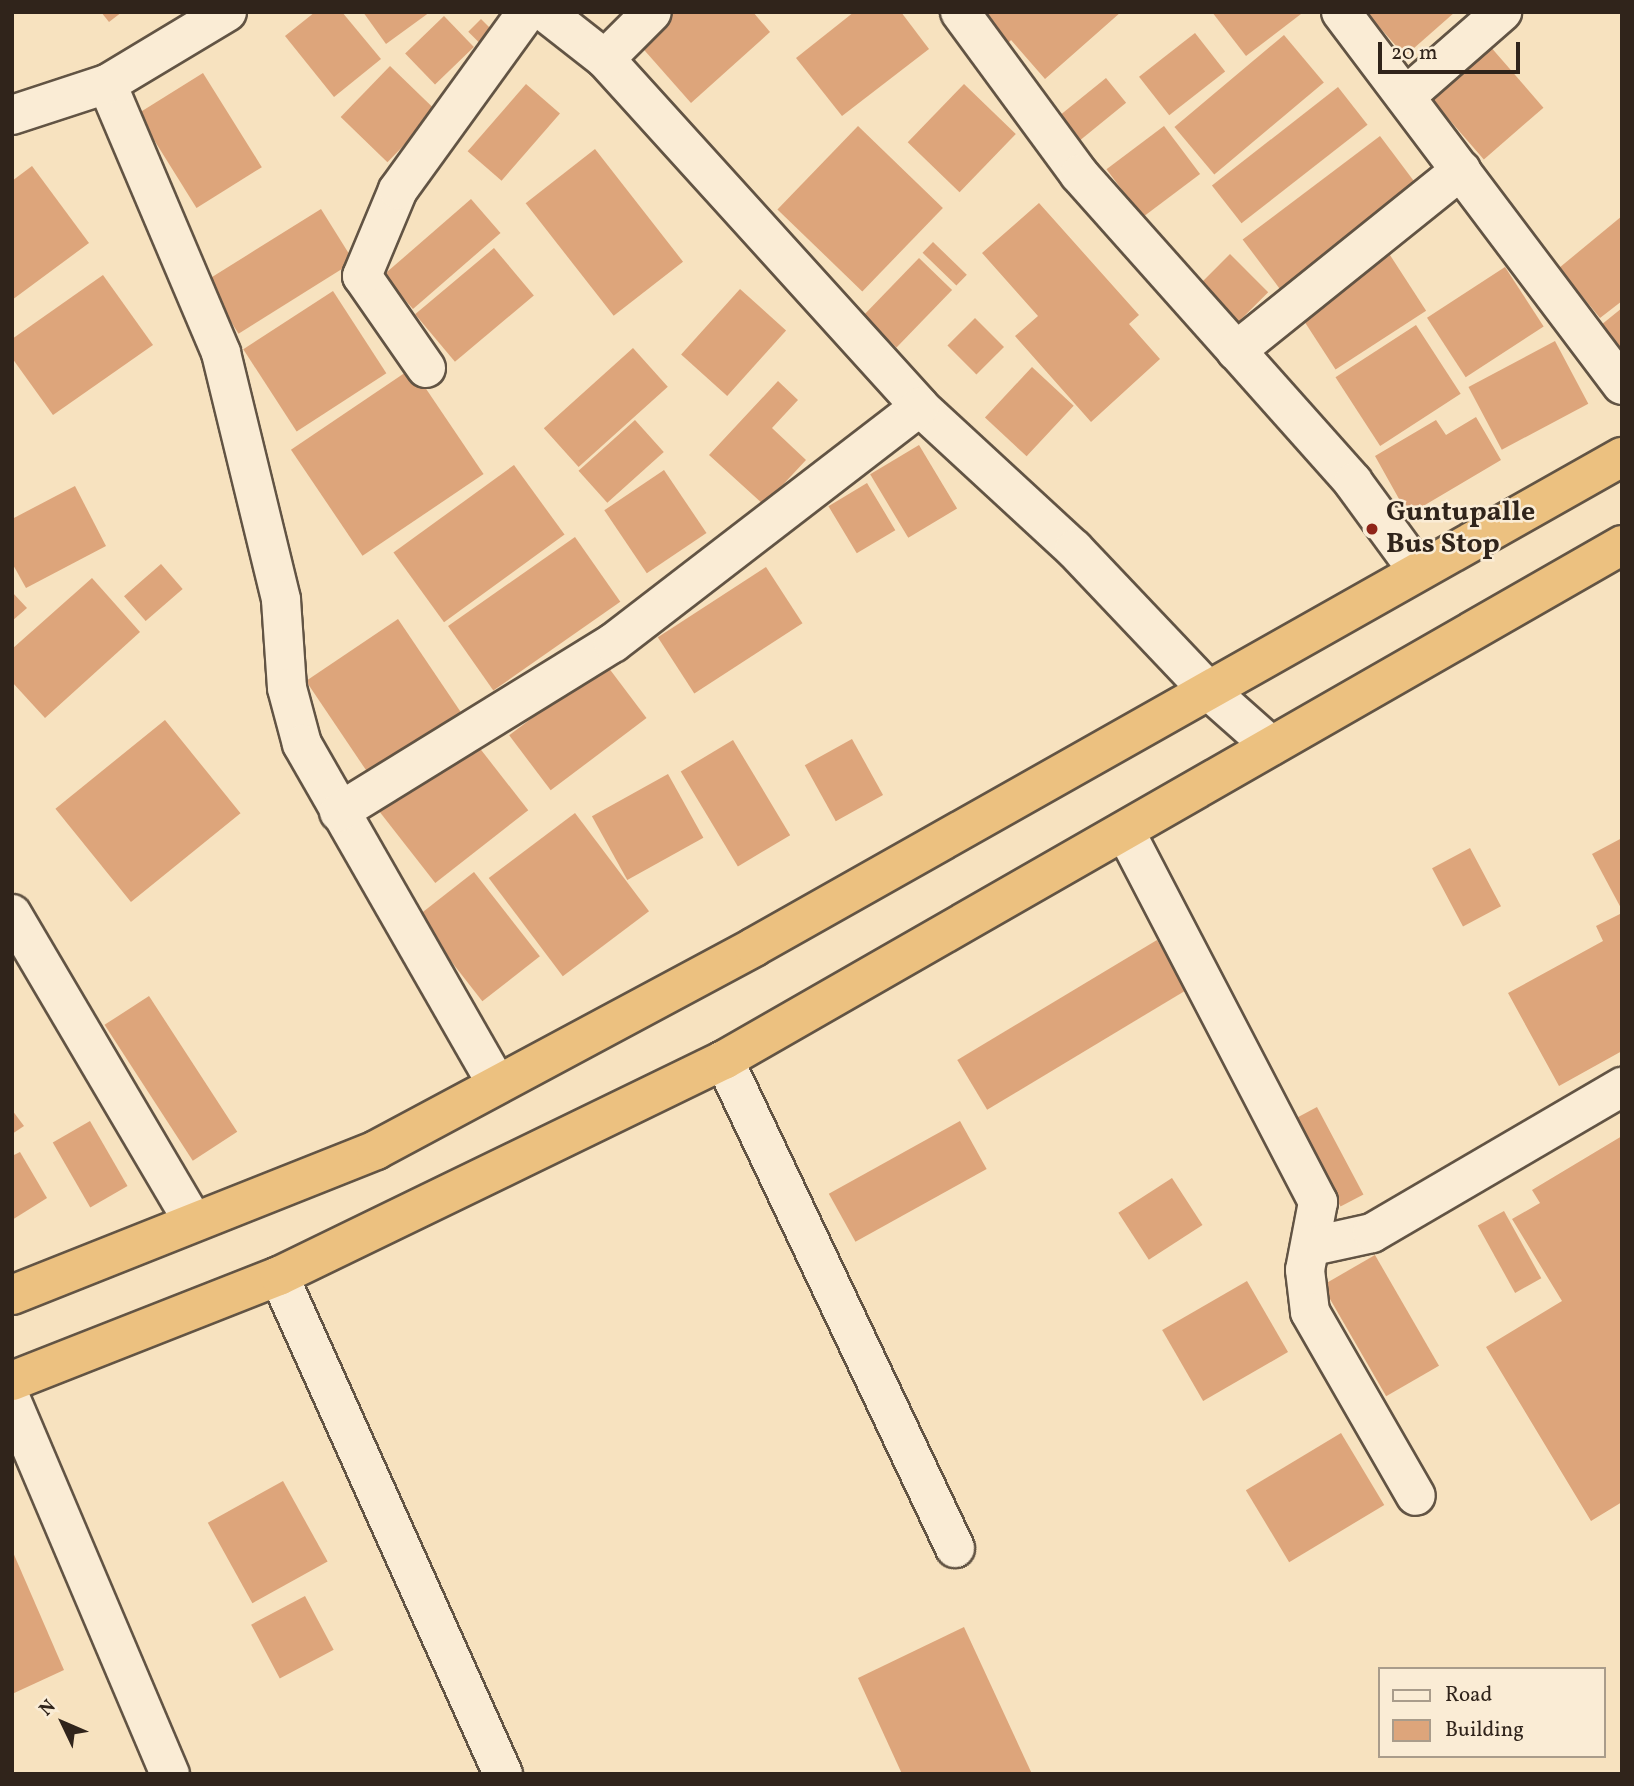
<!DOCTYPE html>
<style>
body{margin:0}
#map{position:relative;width:1634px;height:1786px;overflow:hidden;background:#f7e2bf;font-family:Vollkorn,serif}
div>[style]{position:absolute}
.building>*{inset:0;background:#dda57b;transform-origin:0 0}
.roads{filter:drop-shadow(2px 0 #625444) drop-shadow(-2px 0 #625444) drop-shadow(0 2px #625444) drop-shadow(0 -2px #625444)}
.minor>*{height:38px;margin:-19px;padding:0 19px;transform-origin:19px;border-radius:19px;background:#faecd5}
.highway>*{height:38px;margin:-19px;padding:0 19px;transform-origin:19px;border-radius:19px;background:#ecc180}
.dots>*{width:19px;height:19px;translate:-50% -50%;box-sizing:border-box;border:4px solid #faecd5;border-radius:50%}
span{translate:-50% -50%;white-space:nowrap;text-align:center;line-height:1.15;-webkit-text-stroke:5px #faecd5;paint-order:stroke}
.poi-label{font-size:28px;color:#30241b;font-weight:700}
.left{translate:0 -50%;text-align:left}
.frame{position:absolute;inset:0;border:14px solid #30241b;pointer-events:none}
.legend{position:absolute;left:1378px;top:1667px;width:228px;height:91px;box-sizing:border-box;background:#faecd5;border:2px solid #a99c8b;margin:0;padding:9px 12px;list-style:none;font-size:21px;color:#30241b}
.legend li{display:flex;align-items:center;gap:14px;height:35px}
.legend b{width:35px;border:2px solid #a99c8b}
.north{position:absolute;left:28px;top:1688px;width:70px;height:70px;-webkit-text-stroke:5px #faecd5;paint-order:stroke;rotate:314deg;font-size:19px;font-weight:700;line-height:28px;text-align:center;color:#30241b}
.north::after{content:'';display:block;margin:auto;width:24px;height:32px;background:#30241b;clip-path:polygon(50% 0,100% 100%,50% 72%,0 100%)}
.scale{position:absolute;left:1378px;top:42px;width:142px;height:32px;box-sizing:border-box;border:4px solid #30241b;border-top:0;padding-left:9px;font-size:21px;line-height:24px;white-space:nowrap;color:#30241b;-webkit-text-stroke:5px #faecd5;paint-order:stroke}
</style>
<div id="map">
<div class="building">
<div style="clip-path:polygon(101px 12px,122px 12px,109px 22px)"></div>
<div style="clip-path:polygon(315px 12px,342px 12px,381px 59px,334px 97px,285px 36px)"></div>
<div style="clip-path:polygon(363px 12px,430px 12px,386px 44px)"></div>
<div style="clip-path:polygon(672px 12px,753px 12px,770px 32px,691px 103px,638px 43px)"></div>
<div style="clip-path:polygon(854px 12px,901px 12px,929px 49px,842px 116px,796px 58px)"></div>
<div style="clip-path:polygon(973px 12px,1121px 12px,1045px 79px,1011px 40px,1004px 48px)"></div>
<div style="clip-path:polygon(1212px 12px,1299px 12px,1301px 14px,1246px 56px)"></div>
<div style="clip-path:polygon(1366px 12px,1455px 12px,1405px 56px)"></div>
<div style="left:444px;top:16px;width:43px;height:54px;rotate:46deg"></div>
<div style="left:481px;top:19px;width:27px;height:18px;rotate:45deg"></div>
<div style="left:1195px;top:33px;width:49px;height:71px;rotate:52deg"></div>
<div style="left:1284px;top:35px;width:62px;height:143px;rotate:50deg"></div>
<div style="left:1489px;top:45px;width:83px;height:79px;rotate:49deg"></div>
<div style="left:390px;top:66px;width:65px;height:71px;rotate:44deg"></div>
<div style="left:203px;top:73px;width:111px;height:77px;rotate:58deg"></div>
<div style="left:1106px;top:78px;width:32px;height:66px;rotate:51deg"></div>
<div style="left:526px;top:84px;width:45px;height:89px;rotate:41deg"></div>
<div style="left:964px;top:84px;width:72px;height:81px;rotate:44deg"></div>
<div style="left:1338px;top:87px;width:48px;height:160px;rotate:52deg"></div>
<div style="left:858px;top:126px;width:118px;height:116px;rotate:44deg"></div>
<div style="left:1164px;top:126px;width:60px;height:72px;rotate:53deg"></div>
<div style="left:1380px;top:136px;width:65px;height:172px;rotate:53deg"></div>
<div style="left:595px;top:149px;width:143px;height:88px;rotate:52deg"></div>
<div style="clip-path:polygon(32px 166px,89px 243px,12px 300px,12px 181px)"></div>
<div style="left:471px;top:199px;width:45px;height:116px;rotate:49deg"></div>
<div style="clip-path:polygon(1039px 203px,1139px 315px,1129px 324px,1160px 359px,1091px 422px,1015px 336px,1038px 316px,982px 253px)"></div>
<div style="left:321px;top:209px;width:62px;height:136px;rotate:58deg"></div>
<div style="clip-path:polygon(1622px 216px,1622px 301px,1600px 318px,1559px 268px)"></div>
<div style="left:933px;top:242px;width:47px;height:15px;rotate:44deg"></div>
<div style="left:494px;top:248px;width:62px;height:103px;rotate:50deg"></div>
<div style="left:1388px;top:252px;width:70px;height:108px;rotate:57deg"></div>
<div style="left:1230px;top:254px;width:54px;height:43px;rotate:45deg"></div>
<div style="left:919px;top:258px;width:46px;height:80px;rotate:44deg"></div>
<div style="left:1505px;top:267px;width:71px;height:93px;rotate:57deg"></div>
<div style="clip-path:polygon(103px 275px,153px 345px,53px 415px,12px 358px,12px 339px)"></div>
<div style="left:740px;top:289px;width:62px;height:88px;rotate:42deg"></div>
<div style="left:333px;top:291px;width:98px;height:107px;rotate:57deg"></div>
<div style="clip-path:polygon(1622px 308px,1622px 351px,1601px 325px)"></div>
<div style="left:975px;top:318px;width:41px;height:39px;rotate:45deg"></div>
<div style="left:1416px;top:325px;width:82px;height:96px;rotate:57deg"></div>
<div style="left:1555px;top:341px;width:71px;height:98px;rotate:62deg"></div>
<div style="left:633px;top:348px;width:52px;height:120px;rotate:48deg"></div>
<div style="left:1032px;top:367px;width:57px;height:69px;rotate:43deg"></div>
<div style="left:412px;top:368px;width:128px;height:146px;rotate:56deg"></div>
<div style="clip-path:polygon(778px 381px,798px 400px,772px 428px,806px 460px,764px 505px,709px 455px)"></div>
<div style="clip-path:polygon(1476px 417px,1501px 460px,1408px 515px,1375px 456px,1436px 420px,1446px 435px)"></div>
<div style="left:635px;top:420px;width:43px;height:76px;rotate:48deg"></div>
<div style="left:919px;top:445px;width:74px;height:57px;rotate:59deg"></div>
<div style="left:514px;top:465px;width:86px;height:149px;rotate:54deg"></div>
<div style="left:664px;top:470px;width:76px;height:72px;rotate:56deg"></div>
<div style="left:867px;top:483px;width:55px;height:45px;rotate:59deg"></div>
<div style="clip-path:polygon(75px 486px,106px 546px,26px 588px,12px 563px,12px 519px)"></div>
<div style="left:575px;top:537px;width:79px;height:155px;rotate:55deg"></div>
<div style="left:161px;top:564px;width:33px;height:49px;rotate:49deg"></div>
<div style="left:766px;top:567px;width:67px;height:129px;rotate:57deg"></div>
<div style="clip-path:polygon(92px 578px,140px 632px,45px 718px,12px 682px,12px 649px)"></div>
<div style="clip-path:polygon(12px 592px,27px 608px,12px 621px)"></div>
<div style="left:398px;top:619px;width:120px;height:111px;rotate:56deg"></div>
<div style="left:605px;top:663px;width:69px;height:120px;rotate:53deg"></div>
<div style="left:165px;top:720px;width:120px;height:141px;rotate:51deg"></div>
<div style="left:471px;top:737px;width:93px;height:118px;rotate:52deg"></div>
<div style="left:852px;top:739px;width:64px;height:54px;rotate:61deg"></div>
<div style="left:733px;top:740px;width:111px;height:61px;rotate:59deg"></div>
<div style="left:668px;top:774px;width:73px;height:87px;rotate:61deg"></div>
<div style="left:575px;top:813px;width:123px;height:108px;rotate:53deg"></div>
<div style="clip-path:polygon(1622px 838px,1622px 910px,1592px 854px)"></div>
<div style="left:1470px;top:848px;width:66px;height:43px;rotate:62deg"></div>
<div style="left:474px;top:872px;width:107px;height:73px;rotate:52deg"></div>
<div style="clip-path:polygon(1622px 913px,1622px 1051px,1559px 1086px,1508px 993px,1603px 941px,1596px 926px)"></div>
<div style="left:1157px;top:940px;width:58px;height:233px;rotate:59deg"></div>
<div style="left:149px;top:996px;width:162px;height:53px;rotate:57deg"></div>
<div style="left:1317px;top:1107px;width:99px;height:26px;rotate:62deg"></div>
<div style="clip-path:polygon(12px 1110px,24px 1126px,12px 1134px)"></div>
<div style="left:90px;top:1121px;width:75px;height:43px;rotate:60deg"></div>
<div style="left:960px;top:1121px;width:55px;height:150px;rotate:61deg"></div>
<div style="clip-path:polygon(1622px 1136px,1622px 1502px,1591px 1521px,1486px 1347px,1562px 1301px,1512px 1219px,1540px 1203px,1532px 1190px)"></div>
<div style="clip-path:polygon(20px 1152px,47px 1198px,12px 1220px,12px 1156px)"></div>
<div style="left:1172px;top:1178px;width:56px;height:64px;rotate:57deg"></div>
<div style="left:1504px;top:1211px;width:77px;height:30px;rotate:61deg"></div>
<div style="left:1375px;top:1255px;width:128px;height:61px;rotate:60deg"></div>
<div style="left:1247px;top:1281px;width:82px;height:98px;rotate:60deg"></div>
<div style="left:1341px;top:1433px;width:84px;height:111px;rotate:59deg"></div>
<div style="left:283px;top:1481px;width:92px;height:86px;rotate:61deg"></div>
<div style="clip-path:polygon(12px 1550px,64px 1670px,12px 1694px)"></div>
<div style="left:305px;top:1596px;width:61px;height:61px;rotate:62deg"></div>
<div style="clip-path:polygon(964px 1627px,1032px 1774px,902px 1774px,858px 1678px)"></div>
</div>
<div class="roads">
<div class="minor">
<div style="left:545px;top:12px;width:76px;rotate:38.1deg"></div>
<div style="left:605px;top:59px;width:469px;rotate:47.8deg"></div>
<div style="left:920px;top:407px;width:209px;rotate:42.7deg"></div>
<div style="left:1074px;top:549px;width:195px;rotate:46.5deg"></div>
<div style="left:1208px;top:690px;width:84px;rotate:41.6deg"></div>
<div style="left:960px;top:12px;width:201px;rotate:53.7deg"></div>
<div style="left:1079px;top:174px;width:412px;rotate:48.3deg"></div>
<div style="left:1353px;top:482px;width:107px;rotate:53.8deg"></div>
<div style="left:1341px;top:12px;width:467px;rotate:53deg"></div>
<div style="left:605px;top:59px;width:66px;rotate:-45deg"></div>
<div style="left:107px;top:84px;width:292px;rotate:67deg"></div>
<div style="left:221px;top:353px;width:254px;rotate:76.3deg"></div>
<div style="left:281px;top:600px;width:88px;rotate:86.1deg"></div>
<div style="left:287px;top:688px;width:58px;rotate:75deg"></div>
<div style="left:302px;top:744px;width:392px;rotate:60.2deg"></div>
<div style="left:1406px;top:96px;width:128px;rotate:-41.2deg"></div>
<div style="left:12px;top:115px;width:100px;rotate:-18.1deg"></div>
<div style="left:107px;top:84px;width:140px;rotate:-31deg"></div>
<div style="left:1236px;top:351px;width:289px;rotate:-38.8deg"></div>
<div style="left:426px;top:368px;width:112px;rotate:-124.8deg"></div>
<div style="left:362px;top:276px;width:93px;rotate:-67.3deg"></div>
<div style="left:398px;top:190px;width:220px;rotate:-54.1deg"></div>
<div style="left:339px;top:812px;width:322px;rotate:-31.7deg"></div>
<div style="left:613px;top:643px;width:387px;rotate:-37.6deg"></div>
<div style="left:1126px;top:833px;width:416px;rotate:62.5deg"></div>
<div style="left:1318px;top:1202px;width:69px;rotate:100.8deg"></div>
<div style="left:1305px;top:1270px;width:42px;rotate:83.2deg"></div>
<div style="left:1310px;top:1312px;width:212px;rotate:60.1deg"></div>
<div style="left:12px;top:914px;width:356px;rotate:59.5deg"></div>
<div style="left:724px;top:1060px;width:540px;rotate:64.67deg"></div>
<div style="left:1313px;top:1246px;width:60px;rotate:-12.4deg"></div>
<div style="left:1372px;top:1233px;width:290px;rotate:-30.3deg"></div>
<div style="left:279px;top:1276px;width:546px;rotate:65.78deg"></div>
<div style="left:12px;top:1402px;width:404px;rotate:67deg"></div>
</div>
<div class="highway">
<div style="left:12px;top:1295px;width:392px;rotate:-21.7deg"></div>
<div style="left:376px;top:1150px;width:429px;rotate:-28.2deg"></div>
<div style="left:754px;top:947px;width:997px;rotate:-29.45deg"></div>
<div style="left:12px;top:1381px;width:287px;rotate:-21.5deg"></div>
<div style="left:279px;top:1276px;width:495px;rotate:-25.9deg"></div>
<div style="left:724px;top:1060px;width:1035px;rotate:-29.83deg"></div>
</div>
</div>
<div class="dots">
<div style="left:1372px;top:529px;background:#8f2418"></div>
</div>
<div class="poi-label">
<span class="left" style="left:1386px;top:529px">Guntupalle<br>Bus Stop</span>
</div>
<div class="frame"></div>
<ul class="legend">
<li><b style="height:9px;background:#faecd5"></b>Road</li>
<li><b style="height:19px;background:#dda57b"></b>Building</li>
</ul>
<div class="north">N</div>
<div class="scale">20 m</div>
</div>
